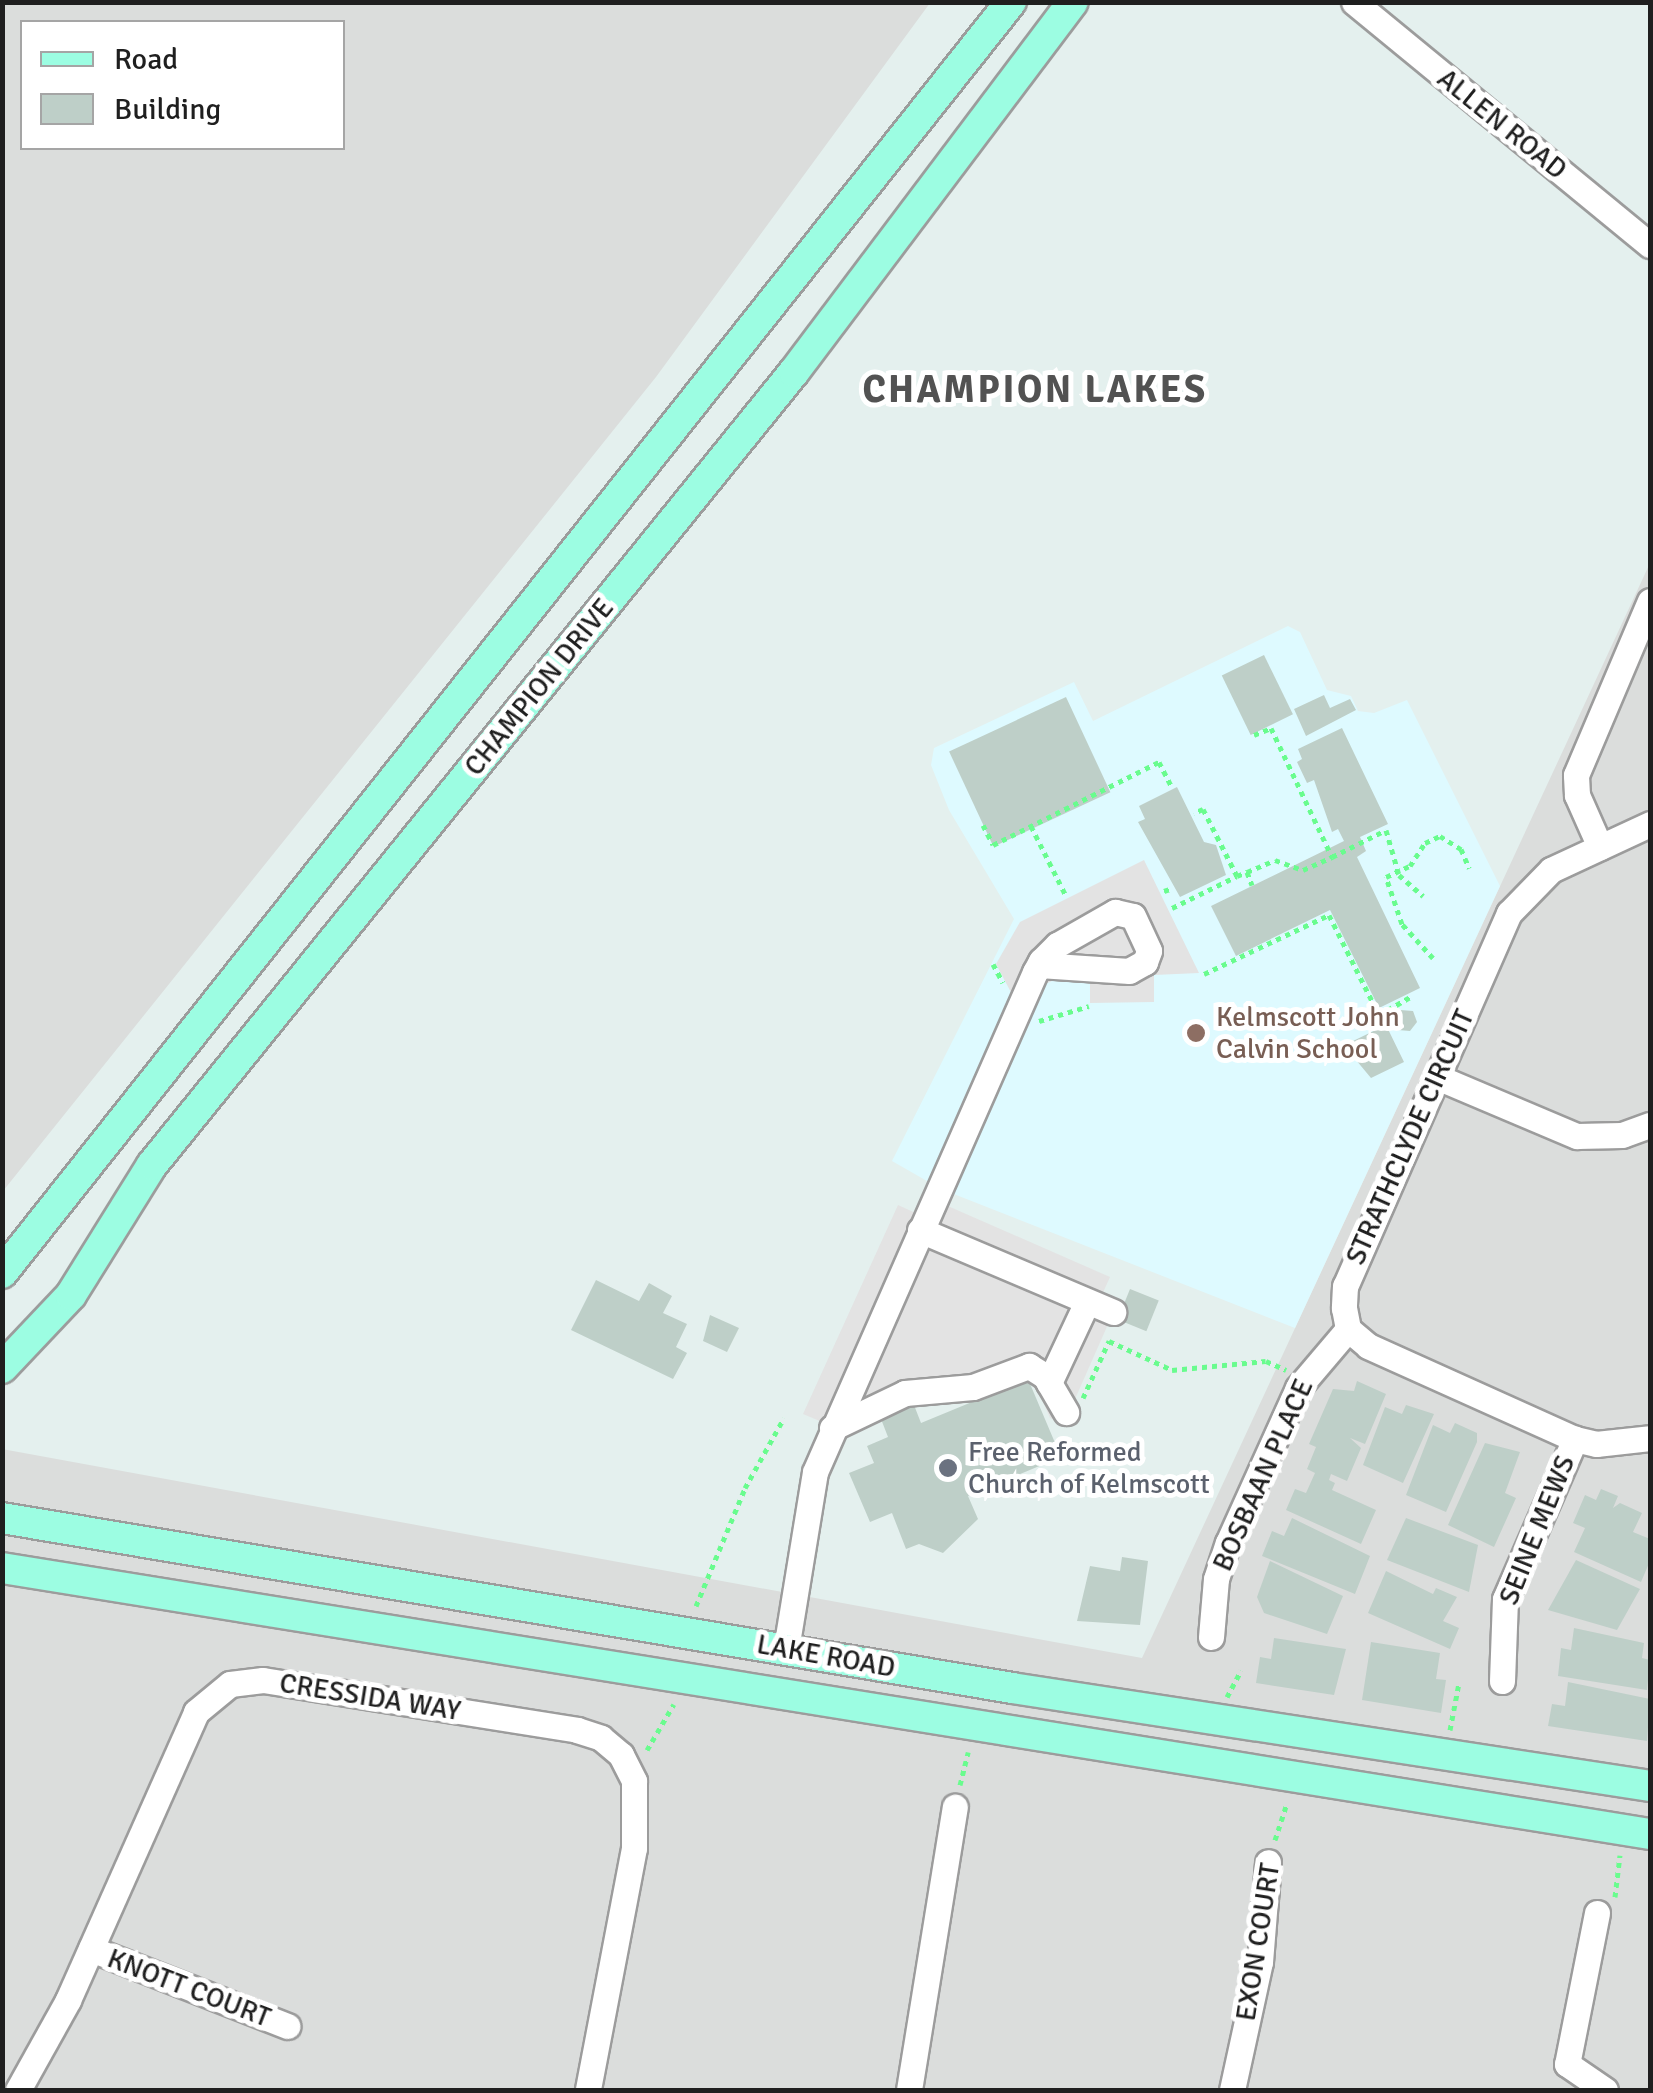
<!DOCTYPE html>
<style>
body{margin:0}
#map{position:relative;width:1653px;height:2093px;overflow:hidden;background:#e4f0ee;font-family:Signika,sans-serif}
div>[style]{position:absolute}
.residential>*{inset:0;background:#dbdddc}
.education>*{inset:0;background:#defaff}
.parking>*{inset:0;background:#e3e3e3}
.building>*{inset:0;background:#becfc8;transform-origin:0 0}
.path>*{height:5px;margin-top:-2.5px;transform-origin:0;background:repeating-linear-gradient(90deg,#69fc8e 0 5px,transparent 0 10px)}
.roads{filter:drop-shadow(2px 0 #9c9c9c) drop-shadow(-2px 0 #9c9c9c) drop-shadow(0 2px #9c9c9c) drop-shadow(0 -2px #9c9c9c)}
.minor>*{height:25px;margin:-12.5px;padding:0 12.5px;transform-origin:12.5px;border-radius:12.5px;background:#fff}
.major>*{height:30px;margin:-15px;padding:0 15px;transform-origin:15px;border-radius:15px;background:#9cfde2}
.dots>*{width:28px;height:28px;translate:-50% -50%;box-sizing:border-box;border:5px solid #fff;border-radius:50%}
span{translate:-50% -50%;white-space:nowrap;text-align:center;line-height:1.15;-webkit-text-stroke:10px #fff;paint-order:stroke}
.street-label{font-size:28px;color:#1f1f1f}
.education-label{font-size:28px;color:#785e54}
.left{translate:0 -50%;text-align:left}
.worship-label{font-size:28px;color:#5b616d}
.district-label{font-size:38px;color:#525252;font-weight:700;letter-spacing:2.5px}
.frame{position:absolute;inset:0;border:5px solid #1f1f1f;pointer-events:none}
.legend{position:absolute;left:20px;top:20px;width:325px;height:130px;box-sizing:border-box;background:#fff;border:2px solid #a5a5a5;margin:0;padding:12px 18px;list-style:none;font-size:30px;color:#1f1f1f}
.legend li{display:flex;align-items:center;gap:20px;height:50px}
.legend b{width:50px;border:2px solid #a5a5a5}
</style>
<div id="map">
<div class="residential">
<div style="clip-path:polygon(evenodd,3px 2px,930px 3px,656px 377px,3px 1191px,3px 2px,22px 22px,342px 22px,342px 148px,22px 148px,22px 22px)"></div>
<div style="clip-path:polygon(1650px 563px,1650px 2090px,3px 2090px,2px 1449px,1142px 1658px)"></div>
</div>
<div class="education">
<div style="clip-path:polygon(1288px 626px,1300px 632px,1327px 690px,1351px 696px,1358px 711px,1374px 713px,1407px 700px,1500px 886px,1295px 1328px,941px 1189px,892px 1161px,1014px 919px,949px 810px,931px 765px,934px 748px,1074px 682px,1093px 721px)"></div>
</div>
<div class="parking">
<div style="clip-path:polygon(1144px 860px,1199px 973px,1154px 975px,1154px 1002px,1090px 1003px,1090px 976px,1061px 977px,1014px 998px,996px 964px,1020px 922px)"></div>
<div style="clip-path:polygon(941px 1203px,1110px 1277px,1101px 1297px,1117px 1304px,1064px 1424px,1050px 1418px,1031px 1374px,960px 1401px,935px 1398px,822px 1422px,803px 1414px,898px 1205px,933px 1221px)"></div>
</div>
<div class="building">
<div style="left:1264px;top:655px;width:66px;height:47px;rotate:64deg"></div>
<div style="clip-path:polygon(1324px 695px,1330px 708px,1350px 699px,1356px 710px,1306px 736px,1294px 709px)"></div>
<div style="left:1066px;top:697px;width:105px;height:129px;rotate:65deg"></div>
<div style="clip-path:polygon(1342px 728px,1388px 824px,1360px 837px,1366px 851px,1357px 857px,1420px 988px,1379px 1008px,1330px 910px,1236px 956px,1211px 906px,1344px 841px,1338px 829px,1332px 832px,1314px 780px,1307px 783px,1297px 762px,1302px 759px,1298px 749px)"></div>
<div style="clip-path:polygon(1177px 787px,1204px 842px,1216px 845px,1226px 875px,1180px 897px,1138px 822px,1145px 819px,1139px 806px)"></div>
<div style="clip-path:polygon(1400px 1010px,1413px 1011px,1417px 1022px,1410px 1031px,1398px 1030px,1394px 1020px)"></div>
<div style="clip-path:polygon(1386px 1025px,1404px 1062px,1371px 1078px,1351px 1054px,1357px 1050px,1353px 1041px)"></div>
<div style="clip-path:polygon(596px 1280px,639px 1301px,649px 1283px,672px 1296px,663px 1313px,687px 1324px,676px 1347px,687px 1353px,673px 1379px,571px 1330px)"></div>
<div style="left:1130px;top:1289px;width:31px;height:33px;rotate:22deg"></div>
<div style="clip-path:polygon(710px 1315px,739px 1328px,727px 1352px,703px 1341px)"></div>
<div style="clip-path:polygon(1028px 1379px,1061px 1457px,968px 1496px,978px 1519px,943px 1553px,919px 1544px,906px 1549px,892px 1513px,870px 1522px,849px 1473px,874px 1463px,867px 1446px,888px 1437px,881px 1419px,914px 1405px,921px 1423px)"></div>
<div style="clip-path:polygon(1357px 1381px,1386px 1394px,1365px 1444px,1350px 1438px,1361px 1448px,1347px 1481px,1331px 1474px,1329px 1480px,1335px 1483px,1332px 1490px,1376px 1510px,1361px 1544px,1286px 1510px,1295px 1489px,1306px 1493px,1315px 1473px,1307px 1469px,1316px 1447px,1309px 1444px,1333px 1389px,1354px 1391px)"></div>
<div style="clip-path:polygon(1406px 1405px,1434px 1414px,1403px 1483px,1363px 1465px,1385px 1407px,1402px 1414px)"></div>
<div style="clip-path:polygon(1455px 1423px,1477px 1433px,1477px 1442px,1446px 1512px,1406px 1495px,1433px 1425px,1450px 1433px)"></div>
<div style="clip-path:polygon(1485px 1443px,1520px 1452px,1505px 1493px,1516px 1498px,1494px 1547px,1448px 1525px)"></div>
<div style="clip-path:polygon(1601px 1489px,1618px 1496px,1613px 1508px,1620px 1503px,1642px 1513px,1633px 1532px,1650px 1539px,1650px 1561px,1641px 1582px,1574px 1552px,1585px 1528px,1573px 1523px,1585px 1495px,1596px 1500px)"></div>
<div style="clip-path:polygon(1292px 1518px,1370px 1556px,1355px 1594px,1262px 1556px,1272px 1531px,1284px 1536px)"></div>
<div style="clip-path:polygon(1406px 1518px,1478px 1545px,1469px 1592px,1387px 1560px)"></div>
<div style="clip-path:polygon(1122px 1557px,1148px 1561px,1140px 1625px,1077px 1621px,1090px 1566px,1120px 1571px)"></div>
<div style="clip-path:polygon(1576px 1560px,1640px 1589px,1617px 1630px,1548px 1610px)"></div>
<div style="clip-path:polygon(1270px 1561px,1343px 1596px,1327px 1634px,1264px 1613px,1257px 1597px)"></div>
<div style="clip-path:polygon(1386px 1571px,1433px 1594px,1436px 1588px,1457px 1597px,1443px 1621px,1459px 1628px,1450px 1649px,1368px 1613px)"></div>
<div style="clip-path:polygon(1574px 1628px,1644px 1643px,1642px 1658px,1650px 1660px,1647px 1690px,1558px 1676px,1561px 1648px,1571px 1650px)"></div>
<div style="clip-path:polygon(1274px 1638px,1346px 1649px,1334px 1695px,1256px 1683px,1260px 1657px,1271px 1659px)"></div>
<div style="clip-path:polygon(1371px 1642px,1440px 1653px,1436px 1679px,1446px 1680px,1441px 1713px,1362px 1700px)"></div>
<div style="clip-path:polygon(1568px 1682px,1650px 1699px,1647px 1741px,1548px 1726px,1552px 1704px,1565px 1706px)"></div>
</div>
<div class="path">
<div style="left:1254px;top:735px;width:18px;rotate:-22deg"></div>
<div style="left:1271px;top:728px;width:143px;rotate:64.7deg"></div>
<div style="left:1332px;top:857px;width:60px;rotate:-26.6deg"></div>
<div style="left:1386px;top:830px;width:47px;rotate:73.9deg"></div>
<div style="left:1399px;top:875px;width:32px;rotate:41deg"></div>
<div style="left:983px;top:825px;width:22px;rotate:63deg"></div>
<div style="left:993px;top:845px;width:186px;rotate:-26.6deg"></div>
<div style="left:1159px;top:762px;width:28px;rotate:63deg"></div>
<div style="left:1031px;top:826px;width:76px;rotate:63.4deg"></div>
<div style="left:1247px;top:872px;width:30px;rotate:-23deg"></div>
<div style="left:1275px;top:860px;width:30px;rotate:20deg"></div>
<div style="left:1303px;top:870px;width:32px;rotate:-24deg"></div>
<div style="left:1237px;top:876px;width:11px;rotate:-22deg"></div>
<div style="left:1247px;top:872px;width:14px;rotate:69deg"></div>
<div style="left:1164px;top:891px;width:9px;rotate:-18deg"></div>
<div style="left:1172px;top:908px;width:72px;rotate:-26.2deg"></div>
<div style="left:1237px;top:876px;width:75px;rotate:-116.9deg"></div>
<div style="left:1203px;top:809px;width:10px;rotate:156deg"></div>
<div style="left:1433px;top:958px;width:46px;rotate:-132.4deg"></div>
<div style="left:1402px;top:924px;width:50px;rotate:-108.8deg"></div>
<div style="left:1386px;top:877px;width:26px;rotate:-25deg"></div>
<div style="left:1410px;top:866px;width:27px;rotate:-57deg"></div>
<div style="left:1425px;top:843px;width:17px;rotate:-25deg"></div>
<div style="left:1440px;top:836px;width:25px;rotate:32deg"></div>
<div style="left:1461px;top:849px;width:21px;rotate:67deg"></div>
<div style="left:993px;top:964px;width:21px;rotate:62deg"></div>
<div style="left:1204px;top:974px;width:138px;rotate:-25.3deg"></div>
<div style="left:1329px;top:915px;width:112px;rotate:63.4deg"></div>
<div style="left:1379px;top:1015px;width:36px;rotate:-30deg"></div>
<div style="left:1039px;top:1021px;width:52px;rotate:-16.7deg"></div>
<div style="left:1083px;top:1398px;width:63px;rotate:-65.5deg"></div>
<div style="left:1109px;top:1341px;width:69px;rotate:24.7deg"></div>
<div style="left:1172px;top:1370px;width:94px;rotate:-5.5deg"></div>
<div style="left:1266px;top:1361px;width:22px;rotate:24deg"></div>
<div style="left:696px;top:1606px;width:128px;rotate:-67.4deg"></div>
<div style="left:745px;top:1488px;width:80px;rotate:-60.9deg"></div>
<div style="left:1227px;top:1697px;width:30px;rotate:-62deg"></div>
<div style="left:1450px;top:1730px;width:48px;rotate:-79.2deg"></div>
<div style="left:647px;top:1750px;width:53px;rotate:-59.6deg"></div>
<div style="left:960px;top:1785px;width:34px;rotate:-76deg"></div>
<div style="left:1275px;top:1840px;width:39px;rotate:-72deg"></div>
<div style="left:1615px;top:1897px;width:42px;rotate:-83.2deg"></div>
</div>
<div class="roads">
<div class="minor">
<div style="left:1354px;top:2px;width:383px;rotate:39.4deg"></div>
<div style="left:1650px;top:824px;width:109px;rotate:155.1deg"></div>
<div style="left:1551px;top:870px;width:60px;rotate:134.3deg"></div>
<div style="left:1509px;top:913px;width:407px;rotate:113.7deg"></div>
<div style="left:1345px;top:1286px;width:22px;rotate:93deg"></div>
<div style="left:1344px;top:1308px;width:21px;rotate:79deg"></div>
<div style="left:1348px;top:1329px;width:26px;rotate:40deg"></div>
<div style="left:1368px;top:1346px;width:227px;rotate:24.2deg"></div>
<div style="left:1575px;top:1439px;width:22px;rotate:13deg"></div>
<div style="left:1596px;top:1444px;width:54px;rotate:-6.3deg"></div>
<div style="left:1600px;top:847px;width:57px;rotate:-113.9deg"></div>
<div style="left:1577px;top:795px;width:20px;rotate:-93deg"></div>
<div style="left:1576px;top:775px;width:189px;rotate:-67deg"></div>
<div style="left:1437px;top:1077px;width:152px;rotate:22.9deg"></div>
<div style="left:1577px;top:1136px;width:45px;rotate:-1.3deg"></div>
<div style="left:1622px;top:1135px;width:30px;rotate:-20deg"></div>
<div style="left:920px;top:1230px;width:210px;rotate:23deg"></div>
<div style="left:1049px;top:1383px;width:87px;rotate:-64.9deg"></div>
<div style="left:832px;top:1428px;width:81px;rotate:-25.6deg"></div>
<div style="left:905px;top:1393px;width:68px;rotate:-5deg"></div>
<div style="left:973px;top:1387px;width:60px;rotate:-20.6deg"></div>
<div style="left:1029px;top:1366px;width:19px;rotate:32deg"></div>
<div style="left:1045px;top:1376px;width:42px;rotate:59.7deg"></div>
<div style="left:1211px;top:1637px;width:58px;rotate:-85.1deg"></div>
<div style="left:1216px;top:1579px;width:38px;rotate:-72deg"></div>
<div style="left:1228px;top:1543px;width:170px;rotate:-65.7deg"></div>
<div style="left:1298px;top:1388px;width:77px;rotate:-49.7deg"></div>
<div style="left:786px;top:1649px;width:179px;rotate:-80.7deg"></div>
<div style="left:815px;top:1472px;width:546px;rotate:-66.25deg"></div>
<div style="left:1035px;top:972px;width:13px;rotate:-61deg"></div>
<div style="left:1041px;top:961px;width:23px;rotate:-45deg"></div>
<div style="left:1057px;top:945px;width:67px;rotate:-29.6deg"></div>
<div style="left:1115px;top:912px;width:18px;rotate:13deg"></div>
<div style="left:1133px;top:916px;width:38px;rotate:65deg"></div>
<div style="left:1149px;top:951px;width:12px;rotate:110deg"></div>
<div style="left:1145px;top:962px;width:18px;rotate:151deg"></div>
<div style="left:1129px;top:971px;width:90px;rotate:-176.2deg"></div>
<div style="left:1502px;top:1681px;width:82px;rotate:-87.9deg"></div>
<div style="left:1505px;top:1599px;width:175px;rotate:-66.4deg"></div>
<div style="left:1597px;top:1913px;width:154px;rotate:101.2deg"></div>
<div style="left:1567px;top:2064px;width:46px;rotate:34.4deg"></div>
<div style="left:91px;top:1949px;width:211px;rotate:21.4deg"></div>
<div style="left:18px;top:2090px;width:103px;rotate:-60.9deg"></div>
<div style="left:68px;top:2000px;width:315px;rotate:-66deg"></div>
<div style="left:196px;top:1712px;width:44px;rotate:-39.5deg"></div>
<div style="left:230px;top:1684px;width:33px;rotate:-7deg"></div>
<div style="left:263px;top:1680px;width:318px;rotate:9deg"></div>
<div style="left:577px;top:1730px;width:25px;rotate:18deg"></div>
<div style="left:601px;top:1738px;width:26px;rotate:40deg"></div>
<div style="left:621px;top:1755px;width:29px;rotate:63deg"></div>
<div style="left:634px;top:1781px;width:67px;rotate:90deg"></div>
<div style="left:634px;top:1848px;width:246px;rotate:100.8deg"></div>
<div style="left:909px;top:2090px;width:287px;rotate:-80.8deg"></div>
<div style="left:1232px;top:2090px;width:131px;rotate:-77.7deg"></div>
<div style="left:1260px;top:1962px;width:100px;rotate:-85.4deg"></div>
</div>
<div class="major">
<div style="left:2px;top:1273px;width:1623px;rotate:-51.56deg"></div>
<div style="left:2px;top:1368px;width:100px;rotate:-46.6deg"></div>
<div style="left:71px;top:1295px;width:153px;rotate:-58.1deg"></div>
<div style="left:152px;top:1165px;width:1020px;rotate:-51.01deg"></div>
<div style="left:794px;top:372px;width:463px;rotate:-53deg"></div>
<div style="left:2px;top:1518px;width:1024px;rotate:9.55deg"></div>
<div style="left:1012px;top:1688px;width:645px;rotate:8.73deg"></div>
<div style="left:2px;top:1568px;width:1669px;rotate:9.17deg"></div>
</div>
</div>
<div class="dots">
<div style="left:1196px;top:1033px;background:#8d6e63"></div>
<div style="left:948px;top:1468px;background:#6b7280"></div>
</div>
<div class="street-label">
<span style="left:1502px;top:124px;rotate:39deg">ALLEN ROAD</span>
<span style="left:539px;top:687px;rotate:-51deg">CHAMPION DRIVE</span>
<span style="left:1410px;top:1137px;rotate:-66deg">STRATHCLYDE CIRCUIT</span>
<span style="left:1263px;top:1475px;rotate:-66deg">BOSBAAN PLACE</span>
<span style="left:1537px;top:1530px;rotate:-68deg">SEINE MEWS</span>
<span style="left:826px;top:1656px;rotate:10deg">LAKE ROAD</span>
<span style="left:370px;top:1697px;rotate:9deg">CRESSIDA WAY</span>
<span style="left:1258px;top:1942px;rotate:-81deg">EXON COURT</span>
<span style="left:189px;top:1988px;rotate:21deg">KNOTT COURT</span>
</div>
<div class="education-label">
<span class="left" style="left:1216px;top:1033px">Kelmscott John<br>Calvin School</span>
</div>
<div class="worship-label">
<span class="left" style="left:968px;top:1468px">Free Reformed<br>Church of Kelmscott</span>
</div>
<div class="district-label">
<span style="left:1035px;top:390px">CHAMPION LAKES</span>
</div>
<div class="frame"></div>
<ul class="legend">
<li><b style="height:12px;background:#9cfde2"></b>Road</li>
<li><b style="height:28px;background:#becfc8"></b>Building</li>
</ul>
</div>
